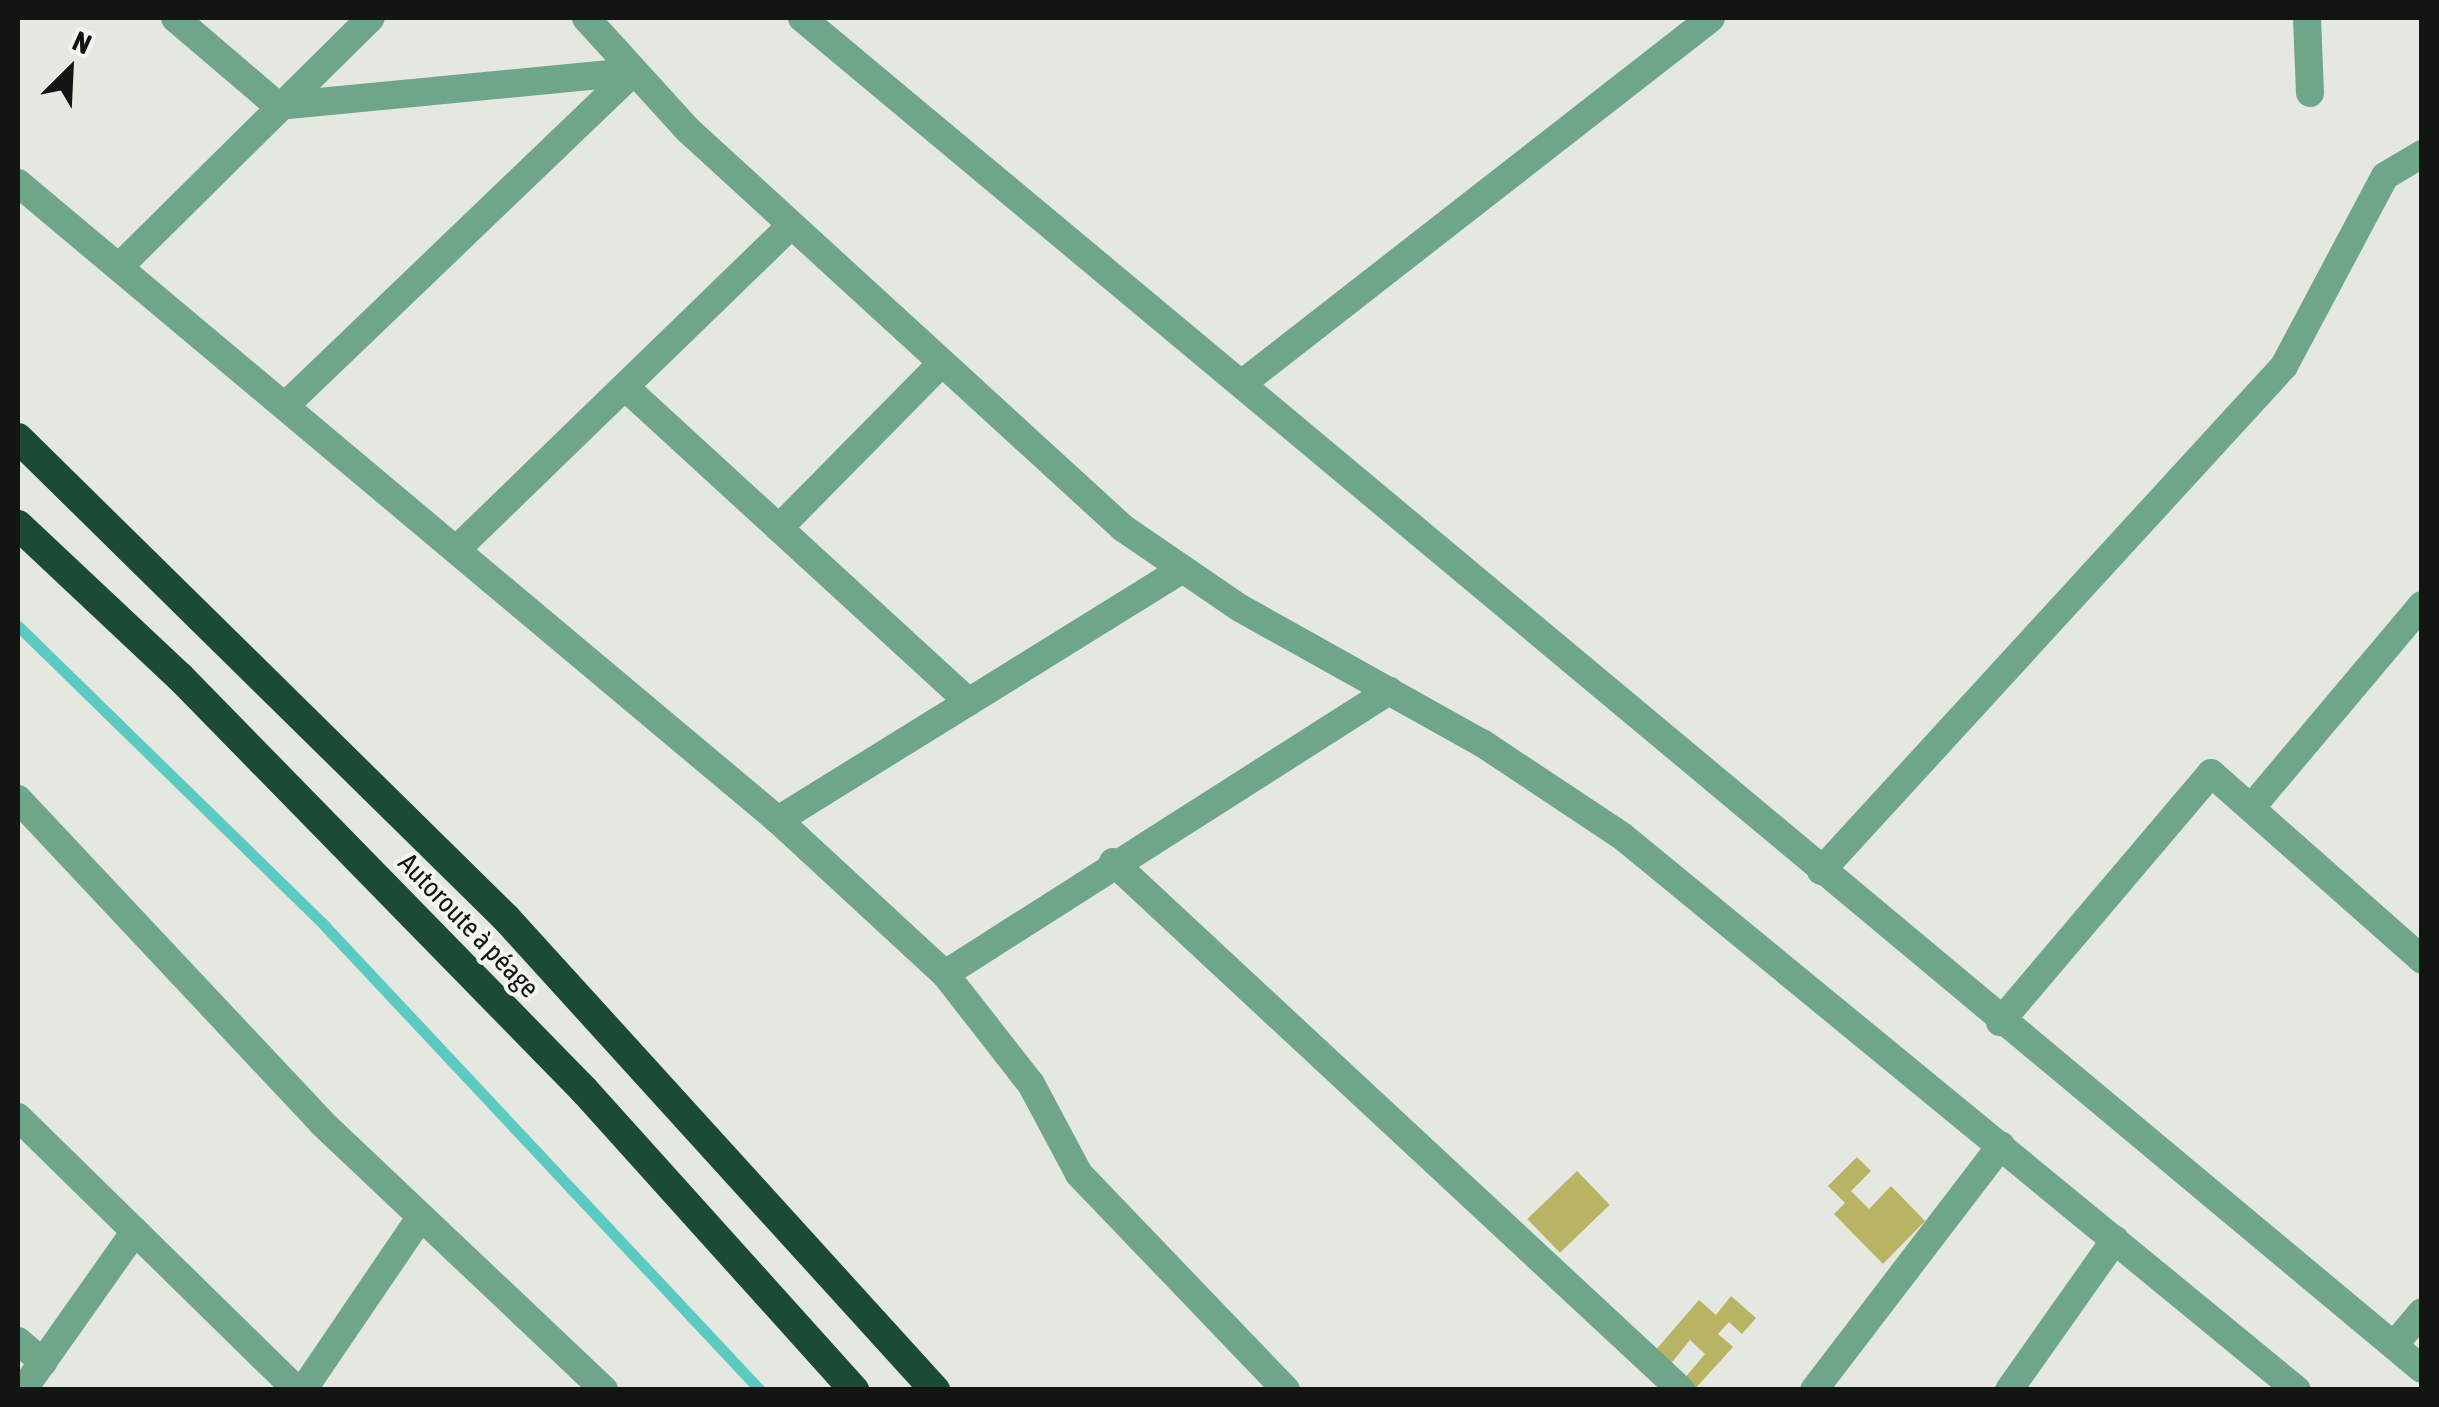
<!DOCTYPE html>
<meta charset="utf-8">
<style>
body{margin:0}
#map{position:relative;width:2439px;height:1407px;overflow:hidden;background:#e4e8e1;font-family:"Asap Condensed",sans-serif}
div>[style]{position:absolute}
.stream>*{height:11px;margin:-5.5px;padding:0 5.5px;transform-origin:5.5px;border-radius:5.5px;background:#5ccac0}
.building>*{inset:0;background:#b9b364;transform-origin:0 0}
.minor>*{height:28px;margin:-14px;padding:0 14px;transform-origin:14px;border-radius:14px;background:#6fa588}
.tertiary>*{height:28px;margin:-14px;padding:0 14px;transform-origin:14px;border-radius:14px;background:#6fa588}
.motorway>*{height:30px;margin:-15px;padding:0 15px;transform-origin:15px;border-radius:15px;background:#1c4b35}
span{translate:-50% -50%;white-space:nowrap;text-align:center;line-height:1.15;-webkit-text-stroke:8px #f1f5ee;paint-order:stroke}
.street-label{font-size:28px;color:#131512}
.frame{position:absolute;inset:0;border:20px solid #131512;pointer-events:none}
.north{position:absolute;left:20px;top:20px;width:100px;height:100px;-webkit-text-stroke:8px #f1f5ee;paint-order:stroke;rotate:24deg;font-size:28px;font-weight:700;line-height:40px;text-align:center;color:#131512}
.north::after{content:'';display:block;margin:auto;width:35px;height:45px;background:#131512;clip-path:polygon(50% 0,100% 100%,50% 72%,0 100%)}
</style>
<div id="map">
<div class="stream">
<div style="left:18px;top:626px;width:429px;rotate:44.3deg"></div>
<div style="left:325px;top:926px;width:636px;rotate:46.85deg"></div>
</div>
<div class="building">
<div style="clip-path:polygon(1857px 1157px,1871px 1171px,1851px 1191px,1869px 1209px,1891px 1186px,1925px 1221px,1883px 1264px,1834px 1214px,1845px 1203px,1828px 1186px)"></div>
<div style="left:1577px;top:1171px;width:47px;height:69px;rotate:46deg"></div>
<div style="clip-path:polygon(1731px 1296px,1756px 1318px,1742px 1334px,1729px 1322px,1718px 1334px,1733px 1347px,1694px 1390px,1683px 1380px,1705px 1354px,1690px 1340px,1669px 1366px,1654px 1352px,1699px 1300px,1716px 1315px)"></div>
</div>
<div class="minor">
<div style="left:175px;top:18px;width:135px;rotate:40.5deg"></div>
<div style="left:278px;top:106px;width:357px;rotate:-5.5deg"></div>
<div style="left:586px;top:18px;width:151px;rotate:47.7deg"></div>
<div style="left:688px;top:130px;width:590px;rotate:42.46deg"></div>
<div style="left:1123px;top:528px;width:142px;rotate:34.4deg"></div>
<div style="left:1240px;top:608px;width:277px;rotate:29.2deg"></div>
<div style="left:1482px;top:743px;width:168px;rotate:33.6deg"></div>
<div style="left:1622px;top:836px;width:873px;rotate:39.38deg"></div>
<div style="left:2307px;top:18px;width:75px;rotate:87.7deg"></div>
<div style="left:18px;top:183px;width:992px;rotate:39.97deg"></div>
<div style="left:778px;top:820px;width:227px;rotate:42.7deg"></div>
<div style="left:945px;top:974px;width:140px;rotate:52deg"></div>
<div style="left:1031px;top:1084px;width:102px;rotate:61.9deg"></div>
<div style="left:1079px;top:1174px;width:299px;rotate:46.2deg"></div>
<div style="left:119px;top:267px;width:354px;rotate:-44.7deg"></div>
<div style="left:1244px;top:382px;width:592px;rotate:-37.93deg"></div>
<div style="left:625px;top:387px;width:466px;rotate:42.5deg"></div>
<div style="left:286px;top:405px;width:481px;rotate:-43.8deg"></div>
<div style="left:779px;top:528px;width:231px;rotate:-45.4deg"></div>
<div style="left:457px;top:549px;width:465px;rotate:-44.1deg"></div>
<div style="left:18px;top:799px;width:444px;rotate:46.8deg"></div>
<div style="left:322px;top:1123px;width:388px;rotate:43.4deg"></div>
<div style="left:2251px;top:808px;width:265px;rotate:-49.9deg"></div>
<div style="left:778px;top:820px;width:476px;rotate:-31.8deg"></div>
<div style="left:1113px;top:862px;width:776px;rotate:42.91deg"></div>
<div style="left:1821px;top:871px;width:685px;rotate:-47.48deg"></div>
<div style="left:2284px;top:366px;width:215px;rotate:-62deg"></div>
<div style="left:2385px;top:176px;width:43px;rotate:-30.7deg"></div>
<div style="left:945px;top:974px;width:527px;rotate:-32.51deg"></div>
<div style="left:2000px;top:1022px;width:326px;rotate:-49.7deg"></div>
<div style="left:2211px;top:773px;width:282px;rotate:41.5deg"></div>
<div style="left:18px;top:1117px;width:390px;rotate:44.4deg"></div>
<div style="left:18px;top:1341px;width:33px;rotate:40deg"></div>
<div style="left:2394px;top:1345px;width:43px;rotate:-49.7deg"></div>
<div style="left:23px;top:1390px;width:194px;rotate:-54.8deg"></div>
<div style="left:303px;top:1390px;width:207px;rotate:-55.8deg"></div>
<div style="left:1814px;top:1390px;width:308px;rotate:-52.6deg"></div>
<div style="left:2009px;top:1390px;width:184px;rotate:-54.8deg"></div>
</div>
<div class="tertiary">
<div style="left:802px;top:18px;width:2109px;rotate:39.83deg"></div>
</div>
<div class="motorway">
<div style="left:18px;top:438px;width:685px;rotate:44.53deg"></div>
<div style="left:506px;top:918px;width:638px;rotate:47.73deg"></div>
<div style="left:18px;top:525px;width:222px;rotate:43.2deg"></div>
<div style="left:180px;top:677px;width:578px;rotate:45.63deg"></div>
<div style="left:584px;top:1090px;width:404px;rotate:48deg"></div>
</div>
<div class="street-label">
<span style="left:469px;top:925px;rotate:46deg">Autoroute à péage</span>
</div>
<div class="frame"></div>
<div class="north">N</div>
</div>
